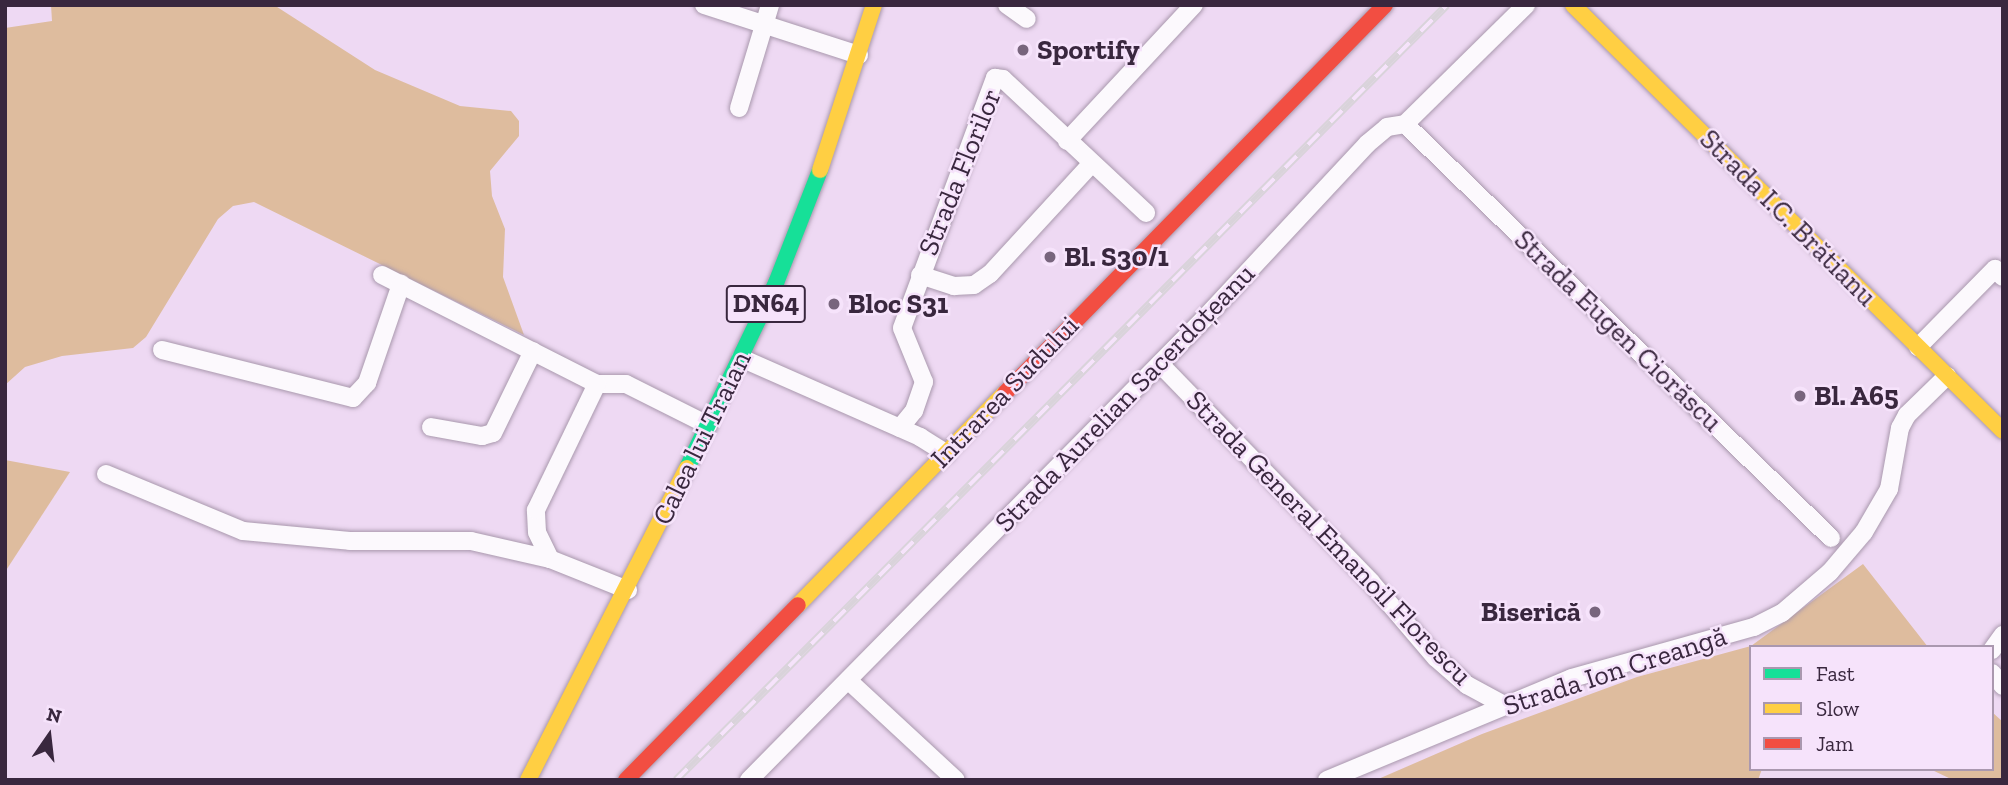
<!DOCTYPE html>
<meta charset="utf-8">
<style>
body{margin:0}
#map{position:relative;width:2008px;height:785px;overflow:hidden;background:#eed9f3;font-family:"Zilla Slab",serif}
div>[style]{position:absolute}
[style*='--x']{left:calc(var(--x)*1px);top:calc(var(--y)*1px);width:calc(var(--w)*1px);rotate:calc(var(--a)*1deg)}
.green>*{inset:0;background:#debc9e}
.roads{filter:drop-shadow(0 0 2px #a998ad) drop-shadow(0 0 2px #a998ad)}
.street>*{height:18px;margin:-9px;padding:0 9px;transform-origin:9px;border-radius:9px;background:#fcf9fd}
.fast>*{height:16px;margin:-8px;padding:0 8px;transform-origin:8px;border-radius:8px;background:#16e098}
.slow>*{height:16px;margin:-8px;padding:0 8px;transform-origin:8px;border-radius:8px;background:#ffcf43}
.jam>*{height:16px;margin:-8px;padding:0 8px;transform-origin:8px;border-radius:8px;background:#f24e42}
.rail>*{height:8px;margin-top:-4px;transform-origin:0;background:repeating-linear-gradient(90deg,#f6e3fb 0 16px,#d9d3da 0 32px);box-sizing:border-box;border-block:2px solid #d9d3da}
.dots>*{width:19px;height:19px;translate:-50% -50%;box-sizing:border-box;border:4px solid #f6e3fb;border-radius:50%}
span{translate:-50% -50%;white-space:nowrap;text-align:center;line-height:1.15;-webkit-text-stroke:5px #f6e3fb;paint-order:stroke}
.shield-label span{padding:2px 5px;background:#f6e3fb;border:2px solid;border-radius:5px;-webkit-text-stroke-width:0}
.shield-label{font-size:26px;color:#39273e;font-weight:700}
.poi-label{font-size:28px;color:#39273e;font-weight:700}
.left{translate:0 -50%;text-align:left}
.right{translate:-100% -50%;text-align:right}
.street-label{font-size:28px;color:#39273e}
.frame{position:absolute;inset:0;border:7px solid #39273e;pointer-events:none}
.legend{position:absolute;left:1749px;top:645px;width:245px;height:126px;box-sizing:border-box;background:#f6e3fb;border:2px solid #aa98af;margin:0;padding:9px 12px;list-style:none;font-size:21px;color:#39273e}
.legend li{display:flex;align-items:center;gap:14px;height:35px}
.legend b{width:35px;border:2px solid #aa98af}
.north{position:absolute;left:14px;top:701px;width:70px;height:70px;-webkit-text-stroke:5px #f6e3fb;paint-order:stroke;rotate:14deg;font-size:19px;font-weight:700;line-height:28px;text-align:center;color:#39273e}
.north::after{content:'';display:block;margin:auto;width:24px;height:32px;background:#39273e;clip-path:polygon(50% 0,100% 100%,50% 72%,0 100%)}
</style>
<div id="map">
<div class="green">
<i style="clip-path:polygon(51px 5px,274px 5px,375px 70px,460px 106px,511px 111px,519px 121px,519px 136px,490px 171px,492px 196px,505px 229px,503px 277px,524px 335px,254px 202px,233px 206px,218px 219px,146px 337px,133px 348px,62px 356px,25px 367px,5px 385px,5px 28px,52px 21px)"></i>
<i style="clip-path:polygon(5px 460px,70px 472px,5px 572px)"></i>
<i style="clip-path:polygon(1863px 564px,1928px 647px,1751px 647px,1751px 769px,1762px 769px,1758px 780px,1376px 780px,1482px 734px,1637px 677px,1751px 646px)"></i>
<i style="clip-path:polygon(1992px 712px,2003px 722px,2003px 780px,1953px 780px,1930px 769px,1992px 769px)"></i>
</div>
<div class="roads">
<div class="street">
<i style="--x:704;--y:5;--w:163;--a:17.9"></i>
<i style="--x:1007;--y:5;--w:24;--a:35"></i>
<i style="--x:739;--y:108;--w:108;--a:-73.2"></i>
<i style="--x:1405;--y:124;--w:594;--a:44.18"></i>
<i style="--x:1405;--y:124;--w:170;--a:-44.5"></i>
<i style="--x:1067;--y:141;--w:186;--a:-47"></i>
<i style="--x:382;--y:275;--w:241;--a:26.9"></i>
<i style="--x:597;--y:384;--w:29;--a:0"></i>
<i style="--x:626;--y:384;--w:92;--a:26.6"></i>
<i style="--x:920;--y:275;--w:36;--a:18"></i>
<i style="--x:954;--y:286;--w:20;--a:-3"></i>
<i style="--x:974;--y:285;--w:19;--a:-35"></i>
<i style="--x:990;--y:274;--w:149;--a:-47.4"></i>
<i style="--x:1918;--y:347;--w:110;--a:-45.4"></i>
<i style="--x:1995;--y:269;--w:11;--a:45"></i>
<i style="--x:162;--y:350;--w:197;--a:14.1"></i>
<i style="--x:353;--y:398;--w:21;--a:-47"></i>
<i style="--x:367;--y:383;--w:105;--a:-71"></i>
<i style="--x:741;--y:358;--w:196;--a:23.8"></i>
<i style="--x:920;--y:437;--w:31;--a:32"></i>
<i style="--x:1160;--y:364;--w:303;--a:45.9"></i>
<i style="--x:1371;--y:582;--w:100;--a:49.5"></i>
<i style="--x:1436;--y:658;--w:41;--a:41.1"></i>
<i style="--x:1467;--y:685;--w:42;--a:28.4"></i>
<i style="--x:431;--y:427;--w:52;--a:10"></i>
<i style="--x:482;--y:436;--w:11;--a:-15"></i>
<i style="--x:493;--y:433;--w:91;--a:-64"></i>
<i style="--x:900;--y:428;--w:22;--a:-51"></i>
<i style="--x:914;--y:411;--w:31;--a:-71"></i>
<i style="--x:924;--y:382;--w:58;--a:-112.2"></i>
<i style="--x:902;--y:328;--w:267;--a:-69.6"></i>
<i style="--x:995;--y:78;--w:8;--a:7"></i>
<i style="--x:1003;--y:79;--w:196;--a:43.1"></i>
<i style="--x:106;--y:474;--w:148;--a:22.6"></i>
<i style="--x:243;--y:531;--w:107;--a:5.3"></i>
<i style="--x:350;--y:541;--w:121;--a:0"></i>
<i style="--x:471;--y:541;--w:81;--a:12.8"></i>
<i style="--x:550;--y:559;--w:84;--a:21.7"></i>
<i style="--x:550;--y:559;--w:30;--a:-116"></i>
<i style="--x:537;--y:532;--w:22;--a:-93"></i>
<i style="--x:536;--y:510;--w:140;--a:-64.2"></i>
<i style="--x:1992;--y:650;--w:19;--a:-54"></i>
<i style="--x:1992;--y:673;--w:17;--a:50"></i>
<i style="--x:850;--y:682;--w:144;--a:42.8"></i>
<i style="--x:749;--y:780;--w:646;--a:-45.38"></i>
<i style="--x:1203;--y:320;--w:241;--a:-47"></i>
<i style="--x:1367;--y:144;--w:26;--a:-40"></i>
<i style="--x:1387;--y:127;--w:18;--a:-9"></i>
<i style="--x:1327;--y:780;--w:265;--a:-22.6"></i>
<i style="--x:1572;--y:678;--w:189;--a:-15.7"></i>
<i style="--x:1754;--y:627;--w:31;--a:-27"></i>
<i style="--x:1782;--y:613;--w:63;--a:-40.5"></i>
<i style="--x:1830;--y:572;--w:52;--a:-49.6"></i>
<i style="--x:1864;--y:532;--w:50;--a:-59.8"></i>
<i style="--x:1889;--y:489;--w:62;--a:-79.8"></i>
<i style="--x:1900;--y:428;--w:15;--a:-62"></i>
<i style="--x:1907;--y:415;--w:56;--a:-44.3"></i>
</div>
<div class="fast">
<i style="--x:687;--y:468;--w:205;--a:-64.3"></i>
<i style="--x:776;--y:283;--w:121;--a:-68.7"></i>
</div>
<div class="slow">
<i style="--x:1573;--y:5;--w:605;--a:44.73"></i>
<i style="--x:820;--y:170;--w:174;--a:-71.9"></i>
<i style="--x:798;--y:605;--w:296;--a:-45.7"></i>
<i style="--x:528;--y:780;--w:350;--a:-63"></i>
</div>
<div class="jam">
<i style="--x:1005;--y:393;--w:543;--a:-45.6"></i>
<i style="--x:626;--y:780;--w:245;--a:-45.5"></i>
</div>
</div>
<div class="rail">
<i style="--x:676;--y:780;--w:1093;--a:-45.15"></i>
</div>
<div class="dots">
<i style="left:1023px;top:50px;background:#78657d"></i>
<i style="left:1050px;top:257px;background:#78657d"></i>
<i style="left:834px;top:304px;background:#78657d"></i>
<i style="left:1800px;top:396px;background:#78657d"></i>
<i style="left:1595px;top:612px;background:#78657d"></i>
</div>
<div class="shield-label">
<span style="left:766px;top:304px">DN64</span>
</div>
<div class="poi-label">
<span class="left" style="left:1037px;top:50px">Sportify</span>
<span class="left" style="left:1064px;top:257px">Bl. S30/1</span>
<span class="left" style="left:848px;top:304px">Bloc S31</span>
<span class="left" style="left:1814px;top:396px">Bl. A65</span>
<span class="right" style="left:1581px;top:612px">Biserică</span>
</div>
<div class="street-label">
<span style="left:960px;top:172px;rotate:-68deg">Strada Florilor</span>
<span style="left:1788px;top:218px;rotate:45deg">Strada I.C. Brătianu</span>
<span style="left:1618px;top:331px;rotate:44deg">Strada Eugen Ciorăscu</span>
<span style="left:1005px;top:392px;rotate:-46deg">Intrarea Sudului</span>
<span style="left:1125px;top:398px;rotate:-46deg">Strada Aurelian Sacerdoțeanu</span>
<span style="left:702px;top:438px;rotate:-64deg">Calea lui Traian</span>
<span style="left:1329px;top:538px;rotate:46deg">Strada General Emanoil Florescu</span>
<span style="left:1615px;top:671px;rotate:-18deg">Strada Ion Creangă</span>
</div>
<div class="frame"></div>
<ul class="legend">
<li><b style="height:9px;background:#16e098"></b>Fast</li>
<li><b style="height:9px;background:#ffcf43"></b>Slow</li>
<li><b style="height:9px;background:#f24e42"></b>Jam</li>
</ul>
<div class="north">N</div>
</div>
